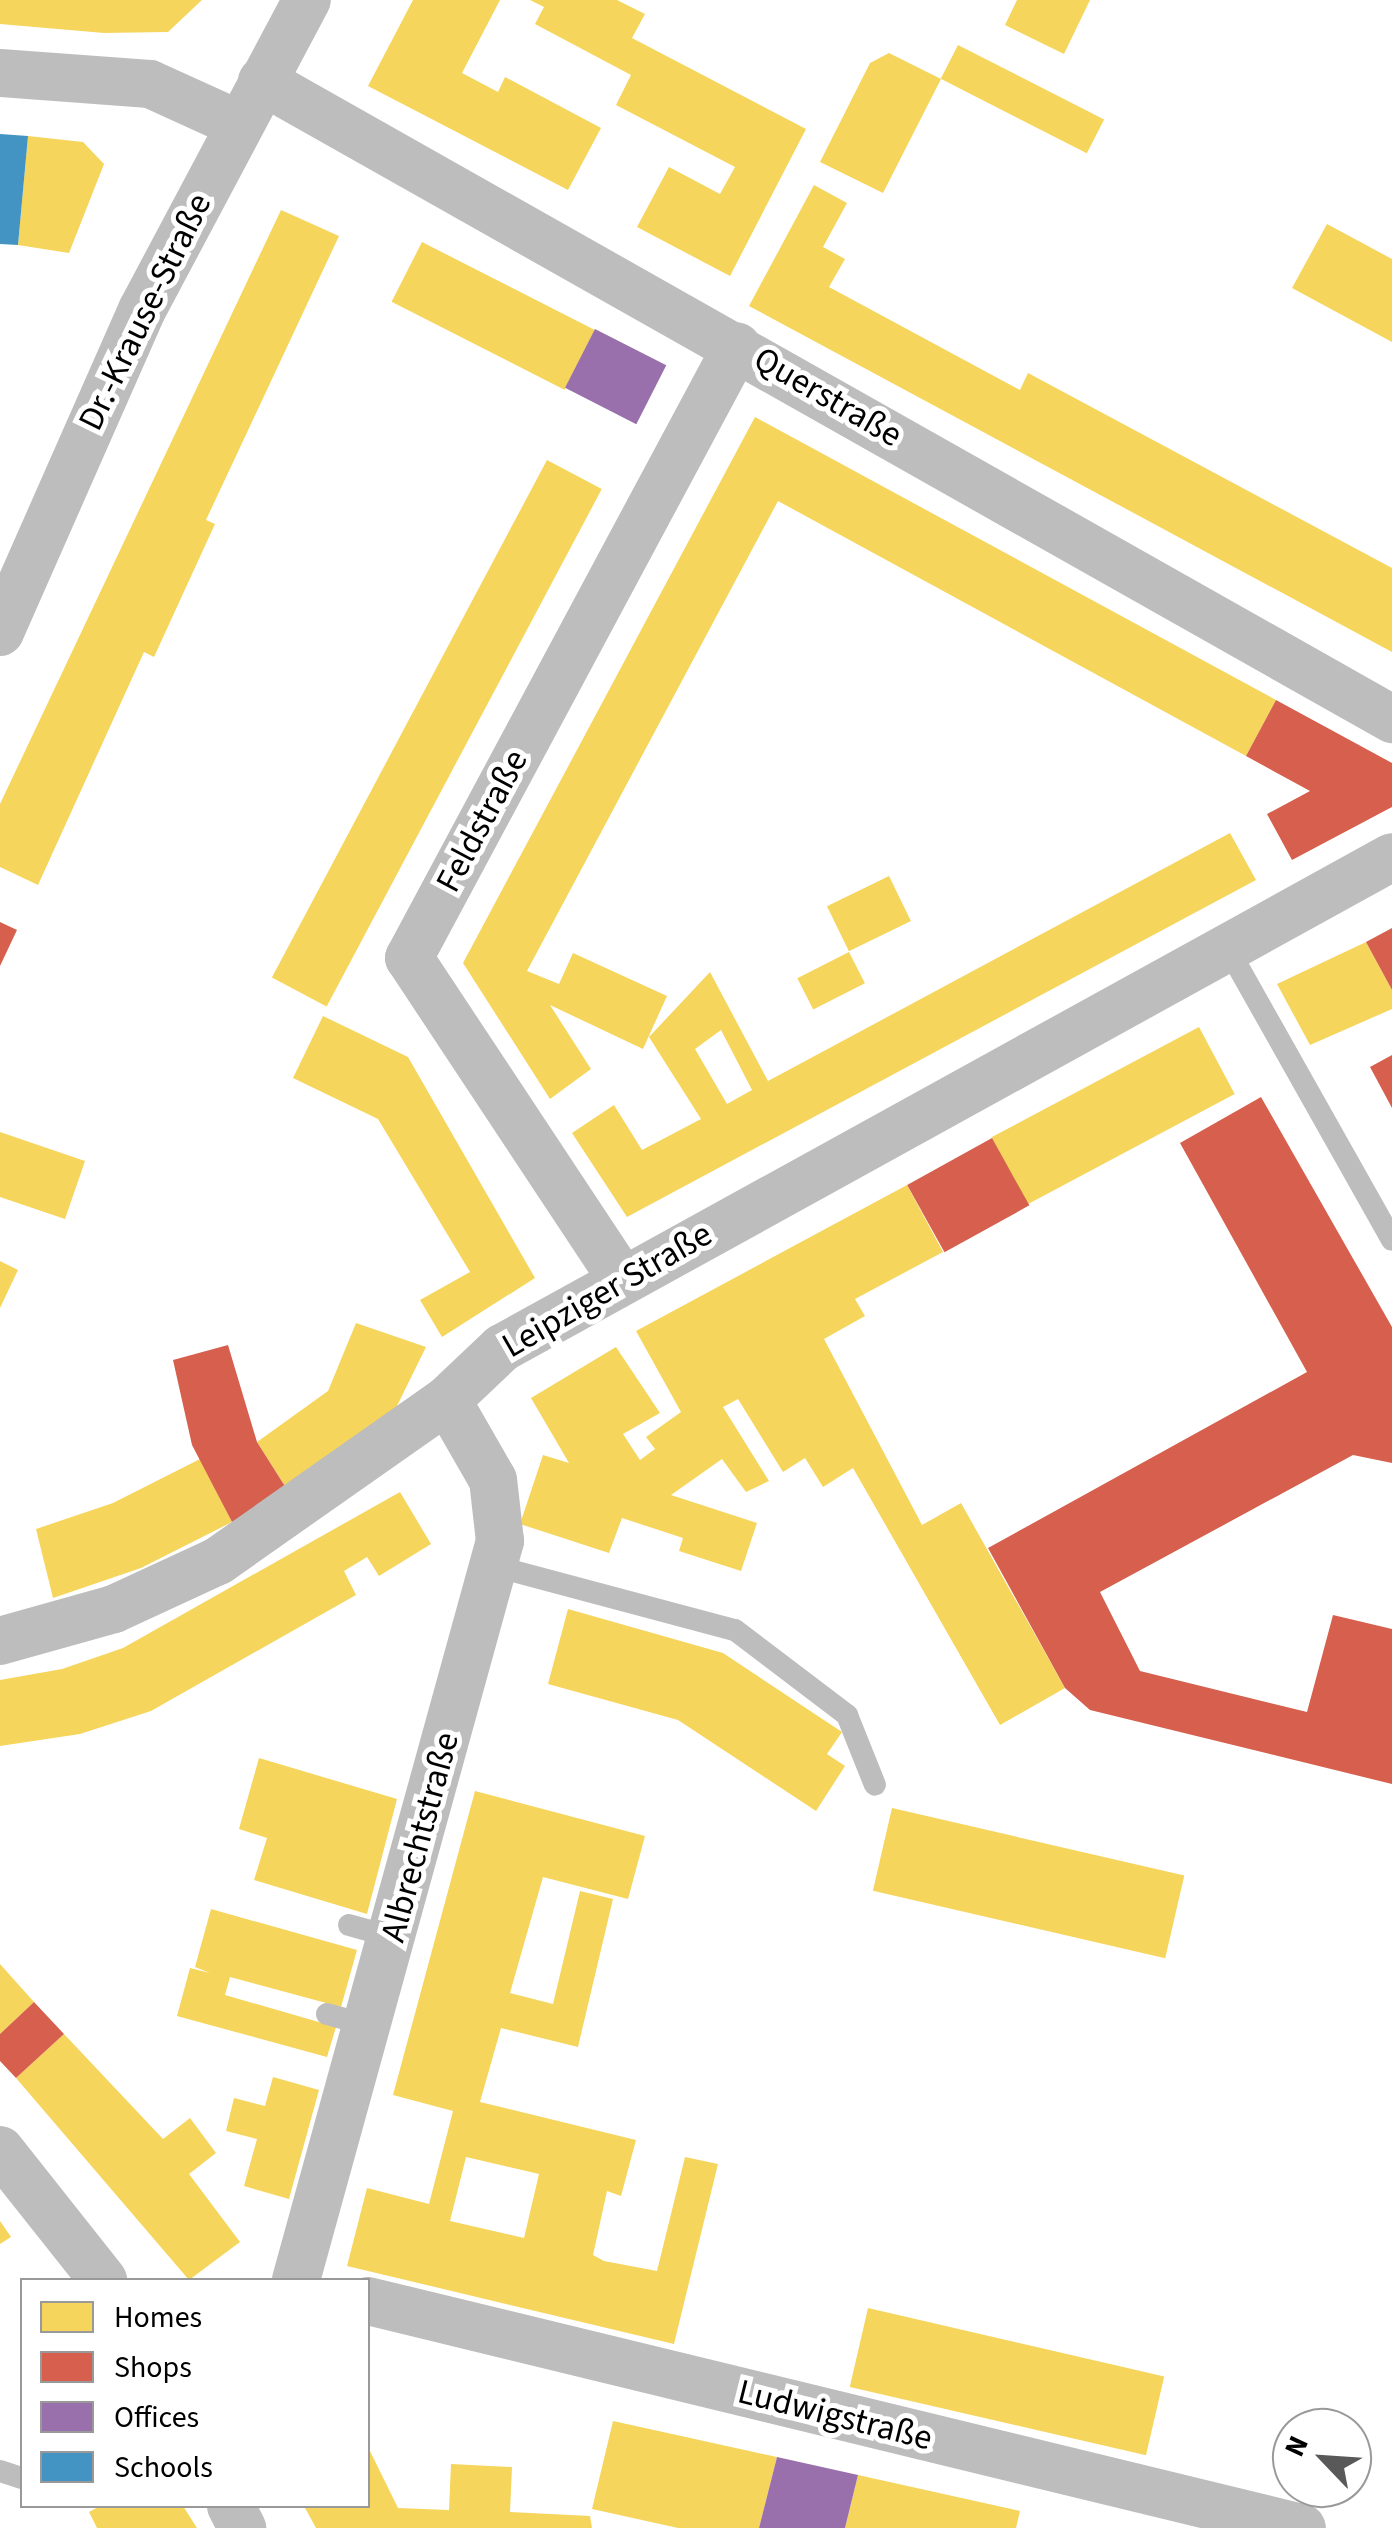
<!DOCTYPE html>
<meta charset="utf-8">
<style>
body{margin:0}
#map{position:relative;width:1392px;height:2528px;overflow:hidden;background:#fff;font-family:"Source Sans 3",sans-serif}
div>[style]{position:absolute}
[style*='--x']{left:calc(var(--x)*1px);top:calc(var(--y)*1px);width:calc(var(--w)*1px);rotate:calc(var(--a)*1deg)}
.homes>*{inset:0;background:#f6d55c;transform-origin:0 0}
.shops>*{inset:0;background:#d6604d;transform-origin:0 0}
.offices>*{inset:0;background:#9970ab;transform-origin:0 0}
.schools>*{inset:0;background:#4393c3}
.lane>*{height:22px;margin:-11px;padding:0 11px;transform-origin:11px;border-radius:11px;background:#bdbdbd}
.street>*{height:48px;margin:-24px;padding:0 24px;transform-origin:24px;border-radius:24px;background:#bdbdbd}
span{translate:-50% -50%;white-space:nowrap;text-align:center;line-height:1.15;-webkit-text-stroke:10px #fff;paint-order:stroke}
.street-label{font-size:35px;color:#000}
.legend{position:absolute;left:20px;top:2278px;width:350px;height:230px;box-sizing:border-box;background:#fff;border:2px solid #999;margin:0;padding:12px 18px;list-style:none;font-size:30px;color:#000}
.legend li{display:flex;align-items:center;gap:20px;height:50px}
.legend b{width:50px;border:2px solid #999}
.north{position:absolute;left:1272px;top:2408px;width:100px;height:100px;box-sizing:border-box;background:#fff;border:2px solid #999;border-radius:50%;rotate:295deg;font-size:28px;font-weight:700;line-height:40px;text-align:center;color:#000}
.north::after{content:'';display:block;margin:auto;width:35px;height:45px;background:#595959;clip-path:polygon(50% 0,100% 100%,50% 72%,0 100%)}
</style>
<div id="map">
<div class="homes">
<i style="clip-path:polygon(0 0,202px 0,168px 32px,104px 33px,0 24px)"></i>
<i style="clip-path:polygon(413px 0,500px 0,462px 73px,498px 92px,505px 77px,601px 128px,568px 190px,368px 86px)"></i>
<i style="clip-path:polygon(530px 0,617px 0,645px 14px,632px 38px,806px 129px,730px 276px,637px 227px,669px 167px,720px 194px,735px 167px,616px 105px,631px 75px,535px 24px,544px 7px)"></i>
<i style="clip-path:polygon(1017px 0,1090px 0,1064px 54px,1005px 25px)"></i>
<i style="left:958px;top:45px;width:164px;height:38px;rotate:27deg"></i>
<i style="clip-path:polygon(889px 53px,941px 79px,883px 193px,820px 162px,870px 63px)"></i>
<i style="clip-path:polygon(28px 136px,83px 142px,104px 164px,69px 253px,18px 245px)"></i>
<i style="clip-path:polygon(814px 185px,847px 203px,823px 247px,845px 259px,829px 287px,1020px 390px,1028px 373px,1392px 568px,1392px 652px,749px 306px)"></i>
<i style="clip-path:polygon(281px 210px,339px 236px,206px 520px,215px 524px,154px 657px,144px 652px,38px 885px,0 867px,0 804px)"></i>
<i style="clip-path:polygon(1327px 224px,1392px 259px,1392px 342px,1292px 288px)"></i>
<i style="left:422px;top:242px;width:194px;height:67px;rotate:27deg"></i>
<i style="clip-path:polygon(755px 417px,1276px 700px,1246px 756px,778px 501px,527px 971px,559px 984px,573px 953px,667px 996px,643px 1049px,550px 1005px,591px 1069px,550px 1099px,463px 963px)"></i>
<i style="left:547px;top:460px;width:62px;height:586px;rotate:28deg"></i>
<i style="clip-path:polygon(evenodd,1230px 833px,1256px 880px,627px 1217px,572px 1133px,614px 1105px,642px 1150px,701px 1119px,649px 1037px,710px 972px,768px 1081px,1230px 833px,721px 1030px,752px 1090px,727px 1104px,695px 1049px,721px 1030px)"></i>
<i style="left:889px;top:876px;width:50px;height:69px;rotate:64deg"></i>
<i style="clip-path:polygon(1366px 942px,1392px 990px,1392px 1009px,1310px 1045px,1277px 984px)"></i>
<i style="left:849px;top:952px;width:35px;height:58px;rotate:63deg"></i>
<i style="clip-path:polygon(323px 1016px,408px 1057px,535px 1278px,442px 1337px,420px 1300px,470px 1272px,378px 1119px,293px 1078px)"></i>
<i style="left:1199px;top:1027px;width:76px;height:235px;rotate:62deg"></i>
<i style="clip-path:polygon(0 1132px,85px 1161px,65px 1219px,0 1197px)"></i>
<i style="clip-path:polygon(907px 1185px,943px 1252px,855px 1299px,865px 1316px,824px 1339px,922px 1525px,961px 1503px,1065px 1688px,1000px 1725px,853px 1468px,823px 1487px,805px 1458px,783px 1472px,738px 1399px,723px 1407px,769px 1481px,746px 1492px,722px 1459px,671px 1495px,757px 1523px,741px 1571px,679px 1551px,683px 1538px,622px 1518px,609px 1553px,520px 1524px,543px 1455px,569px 1463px,531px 1398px,616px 1347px,660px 1413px,623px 1434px,640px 1460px,655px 1449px,646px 1437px,681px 1412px,636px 1331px)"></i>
<i style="clip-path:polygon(0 1261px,18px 1270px,0 1308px)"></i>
<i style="clip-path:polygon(356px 1323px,426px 1347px,395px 1410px,288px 1491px,257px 1442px,328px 1391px)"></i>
<i style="clip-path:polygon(200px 1459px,232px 1522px,141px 1568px,53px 1598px,36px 1529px,113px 1503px)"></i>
<i style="clip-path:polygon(400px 1492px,431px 1544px,379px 1576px,367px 1557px,344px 1571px,356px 1595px,151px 1711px,80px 1734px,0 1746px,0 1680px,62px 1669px,123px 1648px)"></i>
<i style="clip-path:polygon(568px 1609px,723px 1653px,842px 1732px,827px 1754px,845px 1766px,816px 1811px,678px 1720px,548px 1684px)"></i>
<i style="clip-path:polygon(259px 1758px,397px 1799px,367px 1914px,254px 1880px,267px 1838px,239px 1829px)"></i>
<i style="clip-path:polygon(evenodd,475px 1791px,645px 1836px,628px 1899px,543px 1877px,510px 1993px,553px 2004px,580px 1891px,613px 1899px,578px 2047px,501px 2028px,480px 2102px,636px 2140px,621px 2196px,607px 2191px,593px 2255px,604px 2261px,657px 2271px,685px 2157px,718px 2164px,674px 2344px,347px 2266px,367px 2188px,429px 2204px,453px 2111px,393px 2095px,475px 1791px,466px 2157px,539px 2174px,524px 2238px,450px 2221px,466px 2157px)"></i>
<i style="left:892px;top:1808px;width:300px;height:85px;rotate:13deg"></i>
<i style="clip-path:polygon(211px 1909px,357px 1950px,341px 2007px,230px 1977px,225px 1995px,336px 2027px,327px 2057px,177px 2016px,190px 1968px,210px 1973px,195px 1967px)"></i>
<i style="clip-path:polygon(0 1964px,34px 2002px,0 2034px)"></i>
<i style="clip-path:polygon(64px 2034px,163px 2139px,190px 2118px,216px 2153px,189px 2174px,240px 2242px,189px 2280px,16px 2078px)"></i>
<i style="clip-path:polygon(273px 2077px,319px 2090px,289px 2199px,244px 2186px,257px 2139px,226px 2131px,234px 2098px,265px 2106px)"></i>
<i style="clip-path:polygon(0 2221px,11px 2237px,0 2244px)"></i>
<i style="left:868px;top:2308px;width:304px;height:81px;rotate:13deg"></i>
<i style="clip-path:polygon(613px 2421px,777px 2457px,759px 2528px,678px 2528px,592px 2509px)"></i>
<i style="clip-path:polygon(368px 2447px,398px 2508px,449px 2510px,451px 2464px,512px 2467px,510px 2512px,590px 2516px,592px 2528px,316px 2528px,304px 2506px,368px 2506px)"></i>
<i style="clip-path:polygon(858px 2475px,1020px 2511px,1016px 2528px,845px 2528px)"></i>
<i style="clip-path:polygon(100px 2506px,183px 2506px,197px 2528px,97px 2528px,89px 2512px)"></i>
</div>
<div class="shops">
<i style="clip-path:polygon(1276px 700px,1392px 763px,1392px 807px,1292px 860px,1267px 814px,1310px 791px,1246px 756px)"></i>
<i style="clip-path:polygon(0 922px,17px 930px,0 966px)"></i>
<i style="clip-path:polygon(1392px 928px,1392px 990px,1366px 942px)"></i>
<i style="clip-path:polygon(1392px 1055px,1392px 1108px,1370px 1067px)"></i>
<i style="clip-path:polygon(1261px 1097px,1392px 1327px,1392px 1463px,1353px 1455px,1100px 1592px,1140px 1671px,1307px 1712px,1333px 1615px,1392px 1629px,1392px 1784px,1090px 1710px,1065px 1688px,988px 1548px,1307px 1372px,1180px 1143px)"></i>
<i style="left:992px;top:1138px;width:77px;height:97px;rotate:61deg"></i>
<i style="clip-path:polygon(228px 1345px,257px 1442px,288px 1491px,232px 1522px,192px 1445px,173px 1360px)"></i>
<i style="clip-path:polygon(34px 2002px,64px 2034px,16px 2078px,0 2061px,0 2034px)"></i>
</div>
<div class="offices">
<i style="left:595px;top:329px;width:80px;height:66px;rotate:27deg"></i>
<i style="clip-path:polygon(777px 2457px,858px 2475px,845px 2528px,759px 2528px)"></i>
</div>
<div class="schools">
<i style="clip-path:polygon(0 134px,28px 136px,18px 245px,0 244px)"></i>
</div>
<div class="lane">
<i style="--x:1227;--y:947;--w:336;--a:60.6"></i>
<i style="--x:494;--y:1566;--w:249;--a:14.9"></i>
<i style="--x:735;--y:1630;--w:141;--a:37.2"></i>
<i style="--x:847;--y:1715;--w:75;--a:68.2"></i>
<i style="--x:349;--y:1925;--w:45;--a:15.6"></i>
<i style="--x:327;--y:2014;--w:41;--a:15.4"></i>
<i style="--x:0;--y:2471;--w:23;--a:18"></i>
</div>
<div class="street">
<i style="--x:0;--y:73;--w:150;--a:4.2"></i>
<i style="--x:150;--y:84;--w:97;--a:24.4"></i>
<i style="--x:262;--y:81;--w:1298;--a:29.45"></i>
<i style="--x:0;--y:632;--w:352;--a:-66.2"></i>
<i style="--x:142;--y:310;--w:351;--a:-62"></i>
<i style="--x:621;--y:1278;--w:384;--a:-123.5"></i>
<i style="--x:409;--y:958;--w:694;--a:-61.81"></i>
<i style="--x:0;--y:1641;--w:118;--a:-15.7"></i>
<i style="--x:114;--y:1609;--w:115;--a:-24.8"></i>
<i style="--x:218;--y:1561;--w:280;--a:-35.1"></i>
<i style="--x:447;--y:1400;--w:76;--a:-43.4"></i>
<i style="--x:502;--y:1348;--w:1016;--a:-28.88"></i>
<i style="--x:0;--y:2150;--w:166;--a:51.6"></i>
<i style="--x:296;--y:2280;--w:767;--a:-74.57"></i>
<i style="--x:500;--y:1541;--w:61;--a:-96.5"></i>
<i style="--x:493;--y:1480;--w:92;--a:-119.9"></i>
<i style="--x:368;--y:2301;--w:961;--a:13.66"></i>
<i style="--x:231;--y:2506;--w:25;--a:63"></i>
</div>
<div class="street-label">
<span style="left:145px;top:312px;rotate:-64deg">Dr.-Krause-Straße</span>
<span style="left:828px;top:397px;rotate:30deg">Querstraße</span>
<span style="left:482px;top:821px;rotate:-62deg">Feldstraße</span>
<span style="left:607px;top:1290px;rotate:-30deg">Leipziger Straße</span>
<span style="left:420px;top:1837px;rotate:-75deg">Albrechtstraße</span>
<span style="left:835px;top:2415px;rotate:14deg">Ludwigstraße</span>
</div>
<ul class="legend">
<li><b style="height:28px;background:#f6d55c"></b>Homes</li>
<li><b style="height:28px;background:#d6604d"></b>Shops</li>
<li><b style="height:28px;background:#9970ab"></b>Offices</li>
<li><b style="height:28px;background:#4393c3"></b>Schools</li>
</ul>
<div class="north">N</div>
</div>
